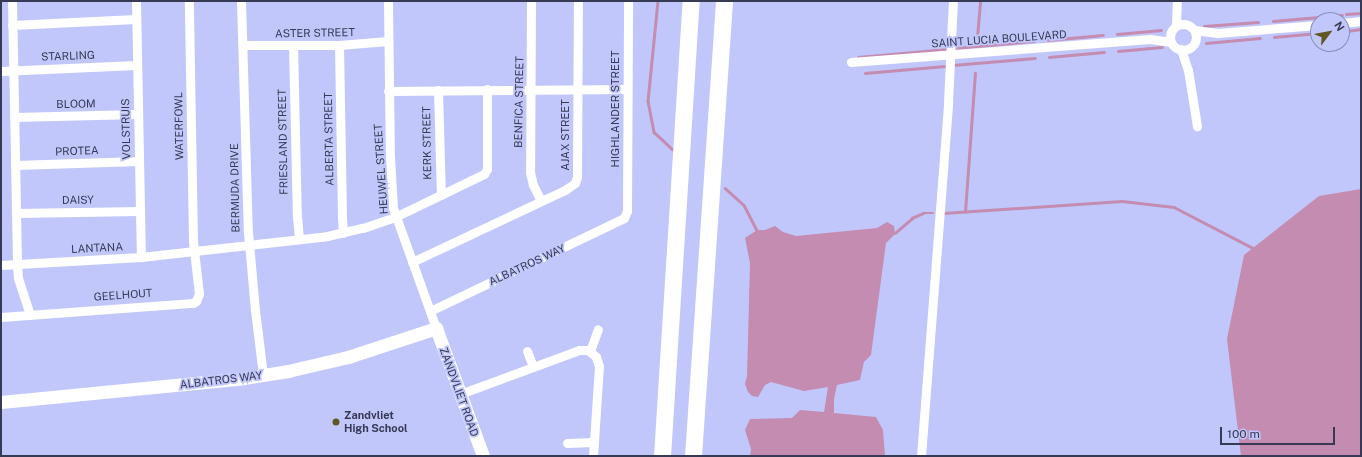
<!DOCTYPE html>
<style>
body{margin:0}
#map{position:relative;width:1362px;height:457px;overflow:hidden;background:#c1c7fb;font-family:"Public Sans",sans-serif}
div>[style]{position:absolute}
[style*='--x']{left:calc(var(--x)*1px);top:calc(var(--y)*1px);width:calc(var(--w)*1px);rotate:calc(var(--a)*1deg)}
.water>*{inset:0;background:#c48cb1}
.stream>*{height:2.5px;margin:-1.25px;padding:0 1.25px;transform-origin:1.25px;border-radius:1.25px;background:#c48cb1}
.street>*{height:9px;margin:-4.5px;padding:0 4.5px;transform-origin:4.5px;border-radius:4.5px;background:#fff}
.street>.ring{margin:-4.5px;padding:0;box-sizing:content-box;background:none;border:9px solid #fff;border-radius:50%}
.secondary>*{height:13px;margin:-6.5px;padding:0 6.5px;transform-origin:6.5px;border-radius:6.5px;background:#fff}
.highway>*{height:17px;margin:-8.5px;padding:0 8.5px;transform-origin:8.5px;border-radius:8.5px;background:#fff}
.dots>*{width:11px;height:11px;translate:-50% -50%;box-sizing:border-box;border:2px solid #c1c7fb;border-radius:50%}
span{translate:-50% -50%;white-space:nowrap;text-align:center;line-height:1.15;-webkit-text-stroke:3.5px #c1c7fb;paint-order:stroke}
.street-label{font-size:11px;color:#373a54}
.poi-label{font-size:11px;color:#373a54;font-weight:700}
.left{translate:0 -50%;text-align:left}
.frame{position:absolute;inset:0;border:2px solid #373a54;pointer-events:none}
.north{position:absolute;left:1310px;top:12px;width:40px;height:40px;box-sizing:border-box;background:#c1c7fb;border:1px solid #8a8fb8;border-radius:50%;rotate:58deg;font-size:11px;font-weight:700;line-height:16px;text-align:center;color:#373a54}
.north::after{content:'';display:block;margin:auto;width:14px;height:18px;background:#605724;clip-path:polygon(50% 0,100% 100%,50% 72%,0 100%)}
.scale{position:absolute;left:1220px;top:427px;width:115px;height:18px;box-sizing:border-box;border:2px solid #373a54;border-top:0;padding-left:5px;font-size:12px;line-height:14px;white-space:nowrap;color:#373a54;-webkit-text-stroke:3px #c1c7fb;paint-order:stroke}
</style>
<div id="map">
<div class="water">
<i style="clip-path:polygon(1361px 189px,1361px 456px,1241px 456px,1227px 339px,1244px 255px,1319px 196px)"></i>
<i style="clip-path:polygon(887px 222px,894px 226px,895px 234px,886px 243px,871px 355px,864px 362px,860px 380px,837px 385px,834px 399px,834px 413px,876px 417px,883px 430px,885px 456px,750px 456px,751px 449px,745px 430px,750px 419px,792px 418px,800px 410px,824px 412px,828px 387px,804px 391px,771px 382px,765px 385px,758px 397px,752px 396px,748px 392px,745px 384px,747px 376px,750px 263px,745px 238px,757px 230px,765px 230px,775px 226px,783px 232px,796px 236px,877px 228px)"></i>
</div>
<div class="stream">
<i style="--x:658;--y:1;--w:100;--a:95.7"></i>
<i style="--x:648;--y:101;--w:32;--a:79"></i>
<i style="--x:654;--y:132;--w:25;--a:43"></i>
<i style="--x:1346;--y:14;--w:15;--a:-4"></i>
<i style="--x:1273;--y:21;--w:69;--a:-5"></i>
<i style="--x:1204;--y:26;--w:54;--a:-4.2"></i>
<i style="--x:1342;--y:31;--w:2;--a:0"></i>
<i style="--x:1347;--y:31;--w:14;--a:-8"></i>
<i style="--x:1117;--y:34;--w:44;--a:-5.2"></i>
<i style="--x:977;--y:37;--w:36;--a:-85"></i>
<i style="--x:1274;--y:37;--w:44;--a:-5.2"></i>
<i style="--x:1048;--y:40;--w:55;--a:-5.2"></i>
<i style="--x:1206;--y:43;--w:54;--a:-5.3"></i>
<i style="--x:954;--y:48;--w:80;--a:-5"></i>
<i style="--x:1118;--y:51;--w:44;--a:-5.2"></i>
<i style="--x:858;--y:57;--w:89;--a:-5.1"></i>
<i style="--x:1049;--y:57;--w:55;--a:-5.2"></i>
<i style="--x:953;--y:65;--w:82;--a:-4.9"></i>
<i style="--x:865;--y:73;--w:80;--a:-5"></i>
<i style="--x:725;--y:188;--w:25;--a:42"></i>
<i style="--x:744;--y:205;--w:28;--a:63"></i>
<i style="--x:965;--y:212;--w:139;--a:-85.9"></i>
<i style="--x:943;--y:213;--w:179;--a:-3.8"></i>
<i style="--x:1122;--y:201;--w:52;--a:6.6"></i>
<i style="--x:1174;--y:207;--w:91;--a:27.4"></i>
<i style="--x:895;--y:233;--w:23;--a:-41"></i>
<i style="--x:912;--y:218;--w:12;--a:-24"></i>
<i style="--x:923;--y:213;--w:10;--a:0"></i>
</div>
<div class="street">
<i style="--x:12;--y:1;--w:263;--a:88.9"></i>
<i style="--x:17;--y:264;--w:14;--a:86"></i>
<i style="--x:18;--y:278;--w:38;--a:72"></i>
<i style="--x:136;--y:1;--w:256;--a:88.9"></i>
<i style="--x:241;--y:1;--w:231;--a:88.3"></i>
<i style="--x:248;--y:232;--w:78;--a:84.9"></i>
<i style="--x:255;--y:310;--w:65;--a:83"></i>
<i style="--x:388;--y:1;--w:156;--a:89.3"></i>
<i style="--x:390;--y:157;--w:51;--a:86.6"></i>
<i style="--x:393;--y:208;--w:127;--a:70.3"></i>
<i style="--x:531;--y:1;--w:171;--a:90.3"></i>
<i style="--x:530;--y:172;--w:13;--a:77"></i>
<i style="--x:533;--y:185;--w:18;--a:63"></i>
<i style="--x:1342;--y:23;--w:19;--a:-6"></i>
<i class="ring" style="left:1170px;top:24px;width:17px;height:17px"></i>
<i style="--x:12;--y:25;--w:124;--a:-2.8"></i>
<i style="--x:1176;--y:25;--w:24;--a:-88"></i>
<i style="--x:1194;--y:30;--w:24;--a:7"></i>
<i style="--x:1218;--y:33;--w:100;--a:-4.6"></i>
<i style="--x:243;--y:45;--w:96;--a:0"></i>
<i style="--x:339;--y:45;--w:49;--a:-4.7"></i>
<i style="--x:293;--y:45;--w:171;--a:88.7"></i>
<i style="--x:297;--y:216;--w:23;--a:85"></i>
<i style="--x:339;--y:45;--w:173;--a:89"></i>
<i style="--x:342;--y:218;--w:15;--a:86"></i>
<i style="--x:1181;--y:49;--w:22;--a:72"></i>
<i style="--x:1188;--y:70;--w:57;--a:80.9"></i>
<i style="--x:851;--y:62;--w:300;--a:-4.4"></i>
<i style="--x:1150;--y:39;--w:21;--a:8"></i>
<i style="--x:1;--y:71;--w:135;--a:-2.5"></i>
<i style="--x:438;--y:90;--w:105;--a:88.4"></i>
<i style="--x:388;--y:91;--w:239;--a:-0.5"></i>
<i style="--x:14;--y:117;--w:124;--a:-1.4"></i>
<i style="--x:15;--y:165;--w:124;--a:-1.8"></i>
<i style="--x:16;--y:213;--w:124;--a:-0.9"></i>
<i style="--x:412;--y:262;--w:169;--a:-25.2"></i>
<i style="--x:565;--y:190;--w:12;--a:-35"></i>
<i style="--x:575;--y:183;--w:6;--a:-72"></i>
<i style="--x:577;--y:177;--w:176;--a:-89.7"></i>
<i style="--x:1;--y:265;--w:140;--a:-3.3"></i>
<i style="--x:141;--y:257;--w:187;--a:-6.4"></i>
<i style="--x:327;--y:236;--w:37;--a:-13"></i>
<i style="--x:363;--y:228;--w:34;--a:-19"></i>
<i style="--x:395;--y:217;--w:99;--a:-25.8"></i>
<i style="--x:484;--y:174;--w:6;--a:-59"></i>
<i style="--x:487;--y:169;--w:80;--a:-90"></i>
<i style="--x:430;--y:311;--w:215;--a:-25.6"></i>
<i style="--x:624;--y:218;--w:8;--a:-67"></i>
<i style="--x:627;--y:211;--w:210;--a:-89.7"></i>
<i style="--x:1;--y:317;--w:193;--a:-4.2"></i>
<i style="--x:193;--y:303;--w:4;--a:-34"></i>
<i style="--x:196;--y:301;--w:8;--a:-67"></i>
<i style="--x:199;--y:294;--w:53;--a:-96.5"></i>
<i style="--x:193;--y:241;--w:240;--a:-91"></i>
<i style="--x:527;--y:351;--w:17;--a:69"></i>
<i style="--x:590;--y:351;--w:23;--a:-70"></i>
<i style="--x:460;--y:394;--w:127;--a:-20.3"></i>
<i style="--x:579;--y:350;--w:9;--a:0"></i>
<i style="--x:588;--y:350;--w:11;--a:41"></i>
<i style="--x:596;--y:357;--w:9;--a:72"></i>
<i style="--x:599;--y:366;--w:90;--a:93.8"></i>
<i style="--x:567;--y:443;--w:27;--a:-2"></i>
<i style="--x:921;--y:456;--w:355;--a:-85.6"></i>
<i style="--x:948;--y:102;--w:101;--a:-87.2"></i>
</div>
<div class="secondary">
<i style="--x:1;--y:402;--w:244;--a:-5.6"></i>
<i style="--x:244;--y:378;--w:45;--a:-9"></i>
<i style="--x:288;--y:371;--w:62;--a:-13.1"></i>
<i style="--x:348;--y:357;--w:93;--a:-18.2"></i>
<i style="--x:436;--y:328;--w:136;--a:69.8"></i>
</div>
<div class="highway">
<i style="--x:662;--y:456;--w:456;--a:-86.4"></i>
<i style="--x:693;--y:456;--w:456;--a:-86.1"></i>
</div>
<div class="dots">
<i style="left:336px;top:422px;background:#605724"></i>
</div>
<div class="street-label">
<span style="left:315px;top:33px;rotate:-1deg">ASTER STREET</span>
<span style="left:999px;top:39px;rotate:-4deg">SAINT LUCIA BOULEVARD</span>
<span style="left:68px;top:56px;rotate:-2deg">STARLING</span>
<span style="left:519px;top:102px;rotate:-89deg">BENFICA STREET</span>
<span style="left:76px;top:104px;rotate:-1deg">BLOOM</span>
<span style="left:615px;top:109px;rotate:-90deg">HIGHLANDER STREET</span>
<span style="left:179px;top:126px;rotate:-91deg">WATERFOWL</span>
<span style="left:126px;top:129px;rotate:-91deg">VOLSTRUIS</span>
<span style="left:565px;top:135px;rotate:-90deg">AJAX STREET</span>
<span style="left:329px;top:139px;rotate:-91deg">ALBERTA STREET</span>
<span style="left:283px;top:142px;rotate:-91deg">FRIESLAND STREET</span>
<span style="left:427px;top:143px;rotate:-91deg">KERK STREET</span>
<span style="left:77px;top:151px;rotate:-2deg">PROTEA</span>
<span style="left:381px;top:169px;rotate:-94deg">HEUWEL STREET</span>
<span style="left:235px;top:188px;rotate:-91deg">BERMUDA DRIVE</span>
<span style="left:78px;top:200px;rotate:-1deg">DAISY</span>
<span style="left:97px;top:248px;rotate:-3deg">LANTANA</span>
<span style="left:527px;top:265px;rotate:-25deg">ALBATROS WAY</span>
<span style="left:123px;top:295px;rotate:-4deg">GEELHOUT</span>
<span style="left:221px;top:380px;rotate:-7deg">ALBATROS WAY</span>
<span style="left:459px;top:392px;rotate:70deg">ZANDVLIET ROAD</span>
</div>
<div class="poi-label">
<span class="left" style="left:344px;top:422px">Zandvliet<br>High School</span>
</div>
<div class="frame"></div>
<div class="north">N</div>
<div class="scale">100 m</div>
</div>
